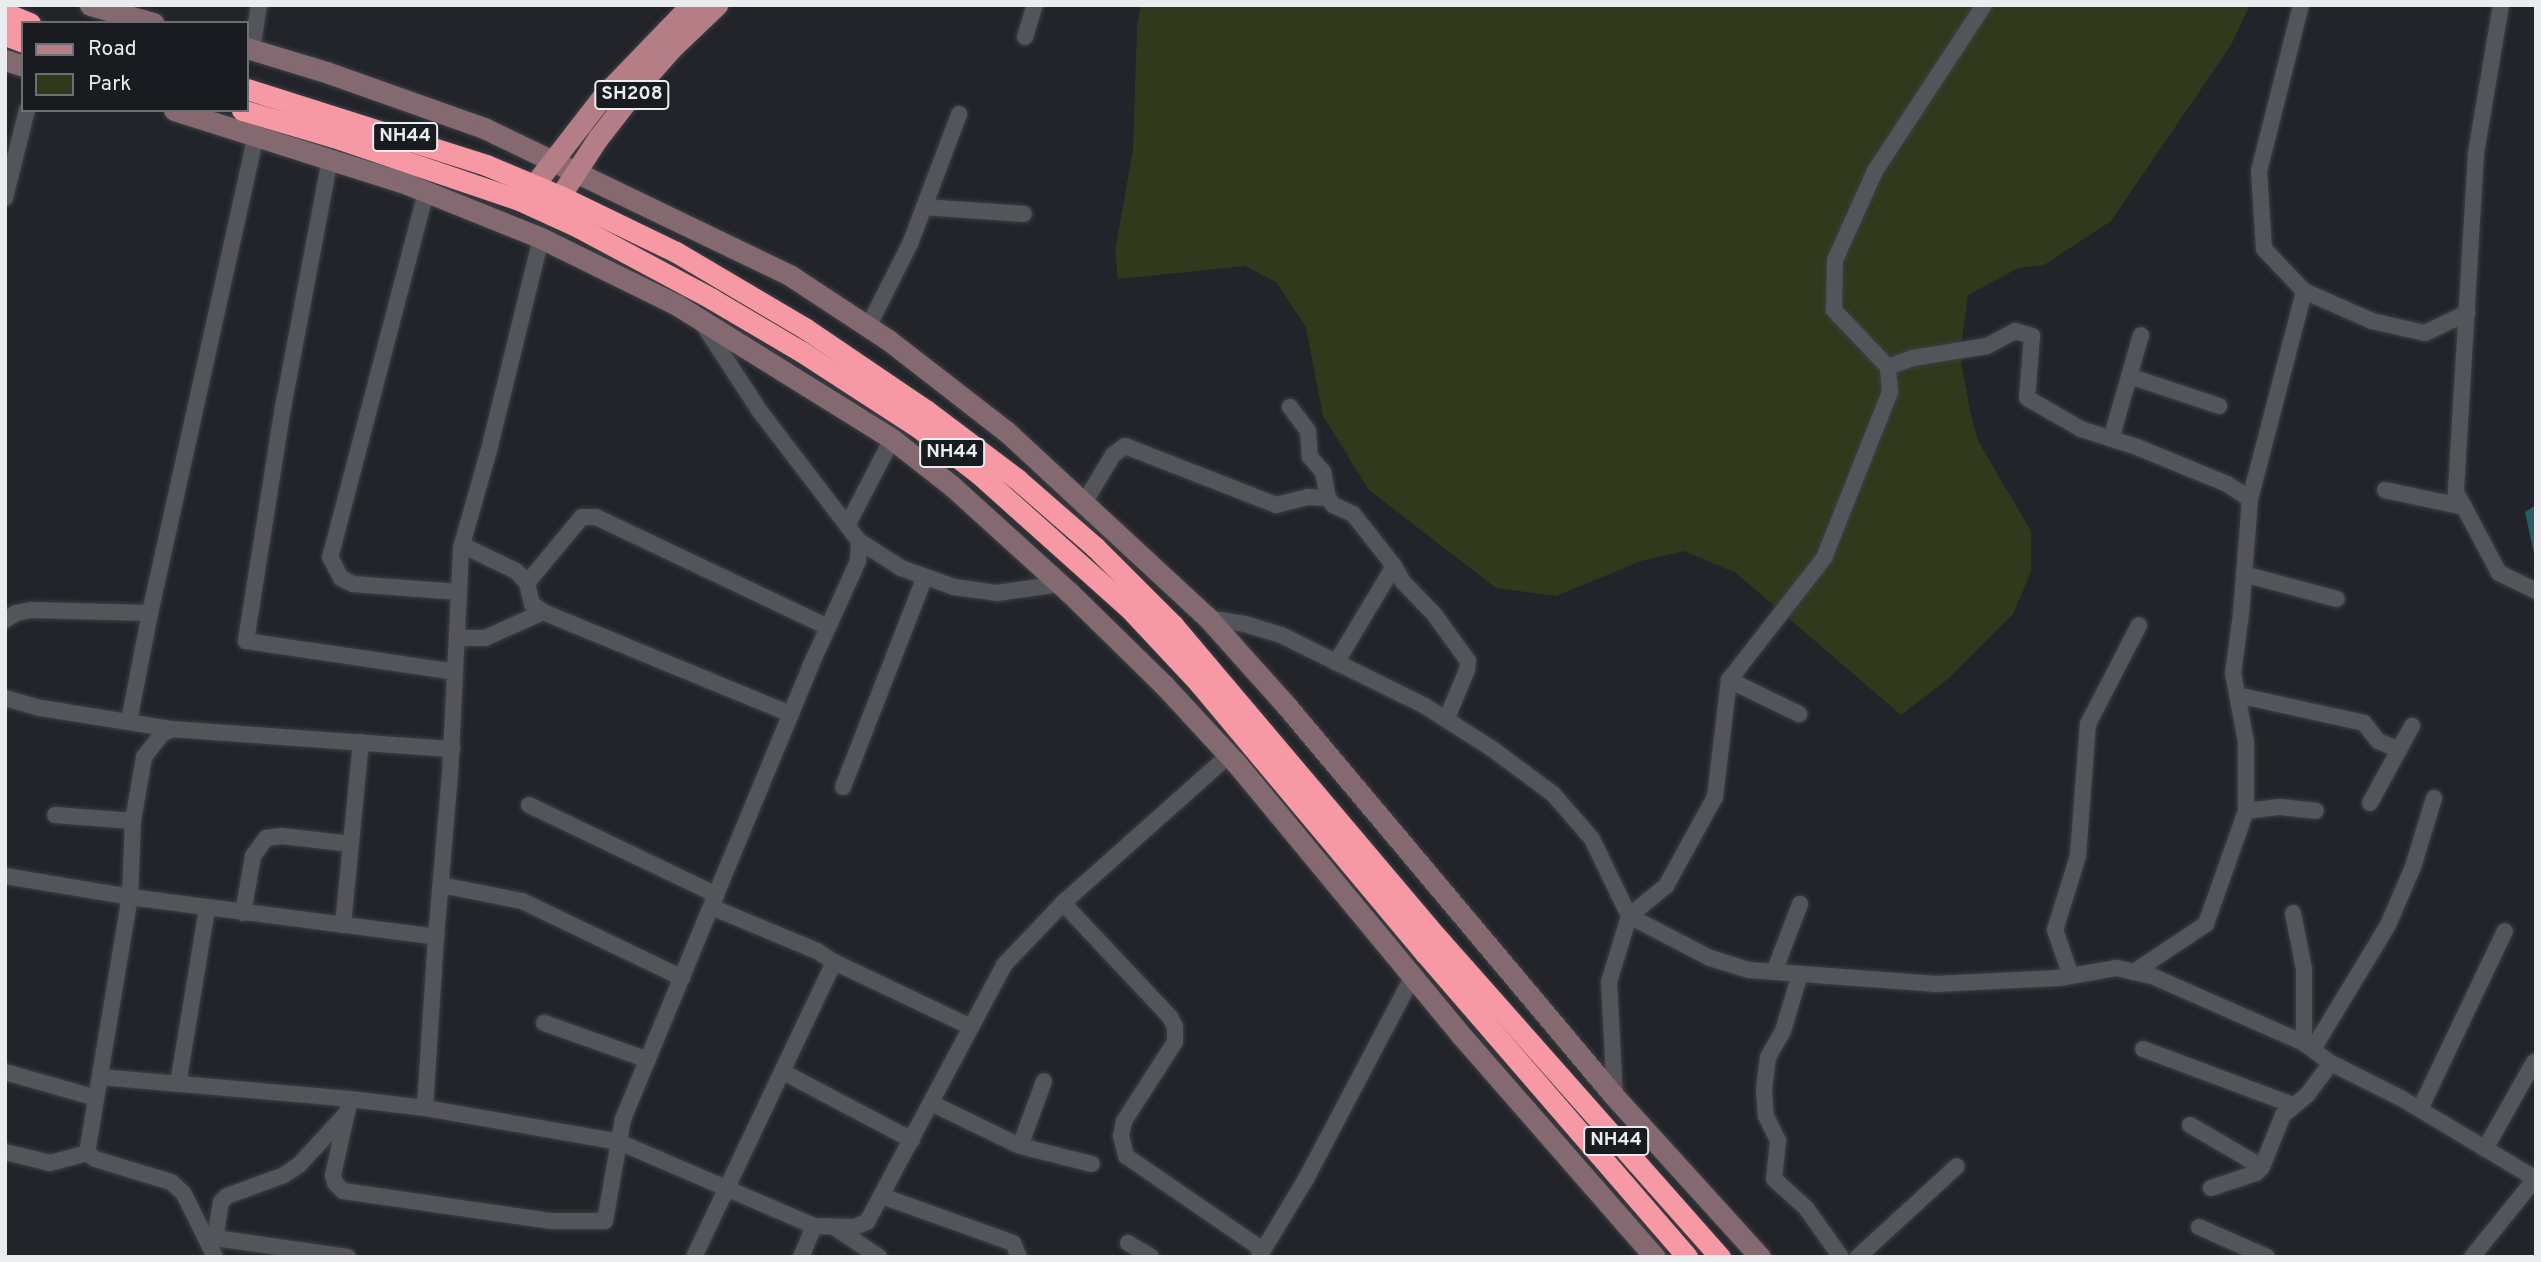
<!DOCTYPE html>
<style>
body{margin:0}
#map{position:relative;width:2541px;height:1262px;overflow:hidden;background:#22242a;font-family:Overpass,sans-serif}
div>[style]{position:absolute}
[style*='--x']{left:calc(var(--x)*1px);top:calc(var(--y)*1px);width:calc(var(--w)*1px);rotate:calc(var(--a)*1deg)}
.green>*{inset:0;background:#31391c}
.water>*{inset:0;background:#245d64}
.roads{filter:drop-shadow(0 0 2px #3d3f43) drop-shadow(0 0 2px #3d3f43)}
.street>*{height:16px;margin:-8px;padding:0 8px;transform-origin:8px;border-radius:8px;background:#53555b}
.secondary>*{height:21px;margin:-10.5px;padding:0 10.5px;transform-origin:10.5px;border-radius:10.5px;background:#846971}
.primary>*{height:21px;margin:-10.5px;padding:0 10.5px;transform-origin:10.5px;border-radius:10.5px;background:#b57e87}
.highway>*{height:21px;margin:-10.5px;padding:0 10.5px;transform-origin:10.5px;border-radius:10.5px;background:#f799a4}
span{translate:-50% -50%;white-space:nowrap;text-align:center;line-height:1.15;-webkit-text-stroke:5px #191b20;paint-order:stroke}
.shield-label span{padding:2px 5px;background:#191b20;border:2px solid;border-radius:5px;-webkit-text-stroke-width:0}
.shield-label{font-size:19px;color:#eaecef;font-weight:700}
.frame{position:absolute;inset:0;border:7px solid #eaecef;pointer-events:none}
.legend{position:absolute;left:21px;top:21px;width:228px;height:91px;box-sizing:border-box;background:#191b20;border:2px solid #6d6f73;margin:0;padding:9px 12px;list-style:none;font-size:21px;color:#eaecef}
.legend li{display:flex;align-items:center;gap:14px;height:35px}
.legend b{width:35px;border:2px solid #6d6f73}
</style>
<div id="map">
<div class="green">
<i style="clip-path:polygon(1141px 5px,2250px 5px,2231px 45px,2111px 221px,2044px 265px,2018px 268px,1968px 295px,1960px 354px,1970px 411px,1978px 441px,2031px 531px,2031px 572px,2013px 614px,1949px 678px,1901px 715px,1736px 573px,1684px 551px,1641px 561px,1556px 596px,1496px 588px,1369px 490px,1323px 416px,1306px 327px,1276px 282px,1245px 266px,1118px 279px,1115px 251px,1133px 150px,1137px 27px)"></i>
</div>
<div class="water">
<i style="clip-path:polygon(2536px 505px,2536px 563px,2525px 512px)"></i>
</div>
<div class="roads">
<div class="street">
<i style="--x:2301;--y:5;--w:171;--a:104.2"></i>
<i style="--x:2259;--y:171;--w:78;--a:86.3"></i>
<i style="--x:2264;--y:249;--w:58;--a:46.4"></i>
<i style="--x:2304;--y:291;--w:74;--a:23.8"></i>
<i style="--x:2372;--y:321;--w:54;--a:12.8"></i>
<i style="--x:2425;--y:333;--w:47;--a:-25.5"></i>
<i style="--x:2501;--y:5;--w:150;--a:99.6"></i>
<i style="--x:2476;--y:153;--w:340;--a:93.4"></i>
<i style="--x:2456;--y:492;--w:92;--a:62"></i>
<i style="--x:2499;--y:573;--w:41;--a:25.9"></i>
<i style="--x:1025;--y:37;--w:34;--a:-73"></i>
<i style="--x:252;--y:50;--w:46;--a:-81.2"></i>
<i style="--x:330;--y:159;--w:252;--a:100.7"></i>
<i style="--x:283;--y:407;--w:237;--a:99"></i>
<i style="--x:246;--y:641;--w:211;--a:8.4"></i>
<i style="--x:426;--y:192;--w:377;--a:104.7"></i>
<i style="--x:330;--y:557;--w:24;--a:62"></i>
<i style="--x:341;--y:578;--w:13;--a:27"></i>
<i style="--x:353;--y:584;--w:106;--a:4.3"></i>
<i style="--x:5;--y:198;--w:91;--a:-76"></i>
<i style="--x:924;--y:207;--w:100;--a:4"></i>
<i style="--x:868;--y:327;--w:93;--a:-63.2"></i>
<i style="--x:910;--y:244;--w:139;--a:-69.3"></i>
<i style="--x:1888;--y:367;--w:27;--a:-20"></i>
<i style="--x:1913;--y:358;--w:75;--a:-9.2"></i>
<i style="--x:1987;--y:346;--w:32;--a:-28"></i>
<i style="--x:2015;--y:331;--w:18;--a:16"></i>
<i style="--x:2032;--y:336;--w:62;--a:94.6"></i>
<i style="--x:2027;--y:398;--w:62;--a:29.9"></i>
<i style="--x:2081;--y:429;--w:59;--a:17.8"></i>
<i style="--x:2137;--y:447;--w:97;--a:22.3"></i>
<i style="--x:2227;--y:484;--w:27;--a:33"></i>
<i style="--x:2250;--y:499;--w:115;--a:94.5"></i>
<i style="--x:2241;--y:614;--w:60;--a:97.7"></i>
<i style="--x:2233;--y:673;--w:70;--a:79.3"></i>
<i style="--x:2246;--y:742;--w:69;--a:90"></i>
<i style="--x:2246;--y:811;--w:120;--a:109.5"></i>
<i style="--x:2206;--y:924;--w:87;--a:146.3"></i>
<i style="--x:2129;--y:376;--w:95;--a:18.4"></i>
<i style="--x:1290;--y:407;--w:30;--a:53"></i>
<i style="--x:1308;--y:431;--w:26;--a:86"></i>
<i style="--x:1310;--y:457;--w:20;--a:49"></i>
<i style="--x:1323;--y:472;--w:26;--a:79"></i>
<i style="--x:1328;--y:498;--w:9;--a:54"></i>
<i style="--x:1333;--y:505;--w:22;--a:24"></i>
<i style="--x:1353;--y:514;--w:66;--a:51.7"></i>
<i style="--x:1394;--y:566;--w:113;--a:120.9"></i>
<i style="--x:2111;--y:439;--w:108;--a:-73.9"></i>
<i style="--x:2385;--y:490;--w:81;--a:12.1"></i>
<i style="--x:2250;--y:499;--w:215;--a:-75.4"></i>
<i style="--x:1084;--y:503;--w:56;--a:-58.9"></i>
<i style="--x:1113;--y:455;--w:15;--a:-37"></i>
<i style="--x:1125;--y:446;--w:162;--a:21.3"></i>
<i style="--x:1276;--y:505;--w:33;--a:-14"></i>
<i style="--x:1308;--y:497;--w:20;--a:3"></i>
<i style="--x:848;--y:524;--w:96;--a:-62.6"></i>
<i style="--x:859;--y:541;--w:50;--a:32.7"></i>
<i style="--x:901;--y:568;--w:56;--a:19.7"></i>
<i style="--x:954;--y:587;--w:43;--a:7.9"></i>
<i style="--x:997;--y:593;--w:64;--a:-8.1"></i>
<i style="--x:462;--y:545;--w:60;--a:25.7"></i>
<i style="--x:516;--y:571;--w:16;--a:47"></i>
<i style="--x:527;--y:583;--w:22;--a:77"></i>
<i style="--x:532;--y:604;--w:14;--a:36"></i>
<i style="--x:543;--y:612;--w:268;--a:22.4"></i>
<i style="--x:1394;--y:566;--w:18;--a:61"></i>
<i style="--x:1403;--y:582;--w:45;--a:45.9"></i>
<i style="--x:1434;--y:614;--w:58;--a:54.1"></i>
<i style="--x:1468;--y:661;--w:9;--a:96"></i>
<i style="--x:1467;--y:670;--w:54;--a:112.8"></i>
<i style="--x:2244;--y:574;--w:96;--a:15"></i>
<i style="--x:527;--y:583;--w:86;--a:-50.2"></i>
<i style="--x:582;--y:517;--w:14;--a:0"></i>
<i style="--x:596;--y:517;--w:257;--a:25.4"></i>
<i style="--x:1208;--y:618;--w:37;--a:9"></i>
<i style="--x:1245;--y:624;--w:38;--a:17"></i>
<i style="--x:1281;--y:635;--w:161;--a:26.2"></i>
<i style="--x:1425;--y:706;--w:78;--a:32.5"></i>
<i style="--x:1491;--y:748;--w:77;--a:36.6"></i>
<i style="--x:1553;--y:794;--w:60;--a:49.1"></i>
<i style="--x:1592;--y:839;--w:85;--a:64.3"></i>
<i style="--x:1629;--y:916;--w:91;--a:27.4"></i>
<i style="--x:1710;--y:958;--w:41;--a:17.1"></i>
<i style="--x:1749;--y:970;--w:188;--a:4.3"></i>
<i style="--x:1936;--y:984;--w:123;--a:-2.8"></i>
<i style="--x:2059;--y:978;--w:59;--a:-9.8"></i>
<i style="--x:2117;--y:968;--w:36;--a:13"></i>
<i style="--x:2152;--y:976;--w:166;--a:23.8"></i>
<i style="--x:2304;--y:1043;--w:34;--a:37"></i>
<i style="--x:2331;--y:1063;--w:76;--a:26.6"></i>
<i style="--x:2399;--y:1097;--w:160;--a:30.9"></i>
<i style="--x:5;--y:620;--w:13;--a:-32"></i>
<i style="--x:16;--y:613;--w:15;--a:-11"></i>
<i style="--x:31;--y:610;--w:119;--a:1.4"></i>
<i style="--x:457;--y:638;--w:28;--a:0"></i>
<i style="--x:485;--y:638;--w:64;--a:-24.1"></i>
<i style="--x:1729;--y:680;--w:78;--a:25.9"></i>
<i style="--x:2237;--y:695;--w:130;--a:12.4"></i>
<i style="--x:2364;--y:723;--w:23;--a:52"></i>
<i style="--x:2378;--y:741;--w:23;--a:23"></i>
<i style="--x:5;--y:698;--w:37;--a:16"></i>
<i style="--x:41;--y:708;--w:133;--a:9.1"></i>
<i style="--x:129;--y:721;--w:110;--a:-79"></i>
<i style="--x:150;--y:613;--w:490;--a:-77.5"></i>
<i style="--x:843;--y:787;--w:223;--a:-68.7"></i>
<i style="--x:2370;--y:803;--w:88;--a:-61.4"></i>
<i style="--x:529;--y:805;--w:208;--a:25.6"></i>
<i style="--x:2246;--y:811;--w:34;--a:-7"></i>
<i style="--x:2280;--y:807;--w:36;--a:6"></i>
<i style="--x:55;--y:815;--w:78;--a:4.4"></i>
<i style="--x:5;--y:876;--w:127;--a:9.5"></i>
<i style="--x:130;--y:897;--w:76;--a:-87.7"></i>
<i style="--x:133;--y:821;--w:65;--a:-80.2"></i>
<i style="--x:144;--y:757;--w:29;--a:-52"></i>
<i style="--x:162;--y:734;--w:11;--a:-27"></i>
<i style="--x:172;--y:729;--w:281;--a:4.1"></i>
<i style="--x:441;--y:885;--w:83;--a:11.2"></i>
<i style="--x:522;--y:901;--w:178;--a:25.6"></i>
<i style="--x:1063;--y:903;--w:156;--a:46.8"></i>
<i style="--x:1170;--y:1017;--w:11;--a:63"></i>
<i style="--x:1175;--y:1027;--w:15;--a:90"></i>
<i style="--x:1175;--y:1042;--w:94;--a:122.8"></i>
<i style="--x:1124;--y:1121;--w:15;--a:101"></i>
<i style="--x:1121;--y:1136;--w:21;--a:76"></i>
<i style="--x:1126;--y:1156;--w:166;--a:34.5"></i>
<i style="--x:243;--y:913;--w:58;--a:-80"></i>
<i style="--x:253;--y:856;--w:22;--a:-54"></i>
<i style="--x:266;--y:838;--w:16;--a:-7"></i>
<i style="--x:282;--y:836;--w:69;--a:6.6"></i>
<i style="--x:2293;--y:913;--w:57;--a:78.9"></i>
<i style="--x:2304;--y:969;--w:74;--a:90"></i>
<i style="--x:343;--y:925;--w:184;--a:-84.4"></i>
<i style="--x:436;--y:937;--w:171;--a:93.7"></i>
<i style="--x:425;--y:1108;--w:76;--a:-173.2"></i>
<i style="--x:350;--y:1099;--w:78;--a:102.6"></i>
<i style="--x:333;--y:1175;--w:8;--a:76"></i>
<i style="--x:335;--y:1183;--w:11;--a:45"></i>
<i style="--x:343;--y:1191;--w:209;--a:8.2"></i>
<i style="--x:550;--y:1221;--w:55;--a:0"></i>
<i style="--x:605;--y:1221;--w:104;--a:-80"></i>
<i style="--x:623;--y:1119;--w:489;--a:-67.5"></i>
<i style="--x:810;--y:667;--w:116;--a:-65.6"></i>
<i style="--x:858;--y:561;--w:20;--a:-87"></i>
<i style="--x:859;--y:541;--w:165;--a:-127.4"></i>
<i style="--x:759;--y:410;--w:103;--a:-123.1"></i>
<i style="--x:834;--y:962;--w:152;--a:25.4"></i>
<i style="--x:1774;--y:972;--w:73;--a:-69.1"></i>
<i style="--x:1800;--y:974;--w:59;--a:106.6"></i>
<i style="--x:1783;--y:1031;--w:30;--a:120"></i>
<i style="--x:1768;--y:1057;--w:33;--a:97"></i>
<i style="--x:1764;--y:1090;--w:26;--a:86"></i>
<i style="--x:1766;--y:1116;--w:28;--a:64"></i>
<i style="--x:1778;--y:1141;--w:38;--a:96"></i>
<i style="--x:1774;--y:1179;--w:43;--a:42.2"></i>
<i style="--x:1806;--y:1208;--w:60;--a:54.5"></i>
<i style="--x:2071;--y:976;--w:49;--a:-109.2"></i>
<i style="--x:2055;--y:930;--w:77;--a:-72.7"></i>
<i style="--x:2078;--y:856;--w:132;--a:-85.7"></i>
<i style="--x:2088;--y:724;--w:111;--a:-62.7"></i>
<i style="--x:544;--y:1023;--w:110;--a:19.6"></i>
<i style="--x:2143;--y:1049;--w:160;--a:20.5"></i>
<i style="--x:2313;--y:1049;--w:145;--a:-58.8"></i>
<i style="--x:2388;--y:925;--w:63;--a:-66.7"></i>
<i style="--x:2413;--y:867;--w:72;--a:-73.1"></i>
<i style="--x:5;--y:1072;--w:95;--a:15.9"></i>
<i style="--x:783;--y:1072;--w:146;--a:27.8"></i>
<i style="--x:100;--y:1077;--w:251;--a:5"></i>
<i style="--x:178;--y:1084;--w:178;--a:-80.6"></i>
<i style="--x:1615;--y:1097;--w:115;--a:-93"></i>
<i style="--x:1609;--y:982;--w:69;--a:-73.1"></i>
<i style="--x:1629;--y:916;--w:48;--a:-39"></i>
<i style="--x:1666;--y:886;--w:102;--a:-61.2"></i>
<i style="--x:1715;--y:797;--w:118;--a:-83.2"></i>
<i style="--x:1729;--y:680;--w:155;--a:-52.1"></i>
<i style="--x:1824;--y:558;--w:179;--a:-68.3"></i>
<i style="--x:1890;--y:392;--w:25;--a:-95"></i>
<i style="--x:1888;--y:367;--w:79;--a:-133.5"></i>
<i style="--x:1834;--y:310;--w:50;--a:-88.9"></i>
<i style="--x:1835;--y:260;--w:98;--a:-65.8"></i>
<i style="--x:1875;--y:171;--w:199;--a:-56.7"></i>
<i style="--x:931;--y:1103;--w:99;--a:25.8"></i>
<i style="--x:1020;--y:1146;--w:74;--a:14"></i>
<i style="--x:425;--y:1108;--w:197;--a:9.9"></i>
<i style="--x:619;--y:1142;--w:212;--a:23.3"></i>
<i style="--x:814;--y:1226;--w:40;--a:1.4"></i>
<i style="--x:854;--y:1227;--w:14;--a:-21"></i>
<i style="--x:867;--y:1222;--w:291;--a:-61.9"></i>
<i style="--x:1004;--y:965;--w:86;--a:-46.4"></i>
<i style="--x:1063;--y:903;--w:222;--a:-41.7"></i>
<i style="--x:2420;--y:1109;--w:197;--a:-64.5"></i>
<i style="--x:2190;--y:1125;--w:83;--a:30.3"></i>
<i style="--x:1020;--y:1146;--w:69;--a:-69.7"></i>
<i style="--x:2485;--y:1149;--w:100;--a:-60.6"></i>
<i style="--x:5;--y:1152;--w:46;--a:13.7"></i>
<i style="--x:50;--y:1163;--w:38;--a:-15"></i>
<i style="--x:2211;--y:1188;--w:47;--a:-18.4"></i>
<i style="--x:2256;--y:1173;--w:8;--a:-45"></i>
<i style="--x:2262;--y:1167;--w:56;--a:-68"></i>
<i style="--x:2283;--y:1115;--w:31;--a:-40"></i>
<i style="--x:2307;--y:1095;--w:40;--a:-53"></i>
<i style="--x:882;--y:1196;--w:131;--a:19.7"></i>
<i style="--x:1005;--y:1240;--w:9;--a:21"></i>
<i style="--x:1013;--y:1243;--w:15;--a:67"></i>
<i style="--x:834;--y:1227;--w:54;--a:33.7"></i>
<i style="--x:2199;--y:1227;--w:74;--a:23.8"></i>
<i style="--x:208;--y:1237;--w:141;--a:8.1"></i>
<i style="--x:215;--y:1239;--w:37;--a:-81"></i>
<i style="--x:221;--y:1202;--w:8;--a:-45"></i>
<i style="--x:227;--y:1196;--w:61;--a:-20.2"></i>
<i style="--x:284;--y:1175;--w:18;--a:-34"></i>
<i style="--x:299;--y:1165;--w:69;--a:-47.3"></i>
<i style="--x:1128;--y:1243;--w:27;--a:31"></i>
<i style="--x:215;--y:1257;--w:70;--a:-116.2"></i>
<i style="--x:184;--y:1194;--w:18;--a:-137"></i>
<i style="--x:171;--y:1182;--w:79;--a:-163.2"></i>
<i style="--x:95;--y:1159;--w:10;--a:-143"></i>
<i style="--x:87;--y:1153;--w:260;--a:-80.5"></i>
<i style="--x:130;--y:897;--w:309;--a:7.4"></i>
<i style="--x:436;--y:937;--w:163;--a:-85.1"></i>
<i style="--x:450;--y:775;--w:227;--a:-87.2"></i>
<i style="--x:461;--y:548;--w:102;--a:-74.1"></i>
<i style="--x:489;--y:450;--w:218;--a:-76.2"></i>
<i style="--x:694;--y:1257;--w:327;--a:-64.6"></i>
<i style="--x:834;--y:962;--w:20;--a:-147"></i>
<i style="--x:817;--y:951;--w:114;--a:-157.3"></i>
<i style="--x:801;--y:1257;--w:34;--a:-67"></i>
<i style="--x:1259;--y:1257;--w:93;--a:-59"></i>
<i style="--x:1307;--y:1177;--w:227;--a:-62.2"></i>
<i style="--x:1858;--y:1257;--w:134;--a:-42.6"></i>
<i style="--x:2472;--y:1257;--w:100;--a:-51.1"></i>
</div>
<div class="secondary">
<i style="--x:90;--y:5;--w:66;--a:15.9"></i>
<i style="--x:247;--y:48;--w:83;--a:16.9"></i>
<i style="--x:326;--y:72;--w:168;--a:19.5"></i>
<i style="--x:484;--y:128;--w:341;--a:25.7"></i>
<i style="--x:791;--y:276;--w:115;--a:33.3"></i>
<i style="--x:887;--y:339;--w:152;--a:37.8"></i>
<i style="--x:1007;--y:432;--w:274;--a:42.8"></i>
<i style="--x:1208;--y:618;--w:115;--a:48.2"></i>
<i style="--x:1285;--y:704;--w:513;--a:49.98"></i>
<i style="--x:1615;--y:1097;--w:216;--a:47.8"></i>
<i style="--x:5;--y:60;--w:19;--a:18"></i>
<i style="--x:174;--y:110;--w:244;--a:17.6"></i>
<i style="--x:407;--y:184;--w:144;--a:21.9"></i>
<i style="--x:541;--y:238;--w:152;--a:26.2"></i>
<i style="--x:677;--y:305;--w:253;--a:31.9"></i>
<i style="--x:892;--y:439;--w:76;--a:38.1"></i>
<i style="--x:952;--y:486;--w:158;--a:42.2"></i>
<i style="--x:1069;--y:592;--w:133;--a:44.4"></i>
<i style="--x:1164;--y:685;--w:106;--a:47.3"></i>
<i style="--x:1236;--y:763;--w:353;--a:50.4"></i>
<i style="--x:1461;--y:1035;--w:295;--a:48.9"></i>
</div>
<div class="primary">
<i style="--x:534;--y:185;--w:113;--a:-52.2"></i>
<i style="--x:603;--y:96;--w:127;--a:-46"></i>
<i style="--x:560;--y:196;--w:69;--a:-56.8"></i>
<i style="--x:598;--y:138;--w:70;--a:-52"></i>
<i style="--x:641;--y:83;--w:45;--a:-48.6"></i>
<i style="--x:671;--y:49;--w:64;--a:-43.7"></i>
</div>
<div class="highway">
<i style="--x:5;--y:13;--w:27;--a:22"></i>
<i style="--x:5;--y:35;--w:19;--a:21"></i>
<i style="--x:247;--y:89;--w:251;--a:17.6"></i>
<i style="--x:486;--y:165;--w:80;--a:22.7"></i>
<i style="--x:560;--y:196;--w:129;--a:25.8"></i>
<i style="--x:676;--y:252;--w:151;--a:30.6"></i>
<i style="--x:806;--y:329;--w:146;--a:34.1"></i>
<i style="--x:927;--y:411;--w:113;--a:37.1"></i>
<i style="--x:1017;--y:479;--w:103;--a:41.1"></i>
<i style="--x:1095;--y:547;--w:110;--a:45"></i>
<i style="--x:1173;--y:625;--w:395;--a:49.8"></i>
<i style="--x:1428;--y:927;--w:441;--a:48.5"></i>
<i style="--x:242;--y:110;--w:96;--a:16.4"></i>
<i style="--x:334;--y:137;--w:195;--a:18.8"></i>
<i style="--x:519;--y:200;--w:65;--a:24.6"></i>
<i style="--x:578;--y:227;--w:152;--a:28.2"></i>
<i style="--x:712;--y:299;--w:104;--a:30.5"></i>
<i style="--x:802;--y:352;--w:140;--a:33"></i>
<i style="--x:919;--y:428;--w:76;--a:37.5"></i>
<i style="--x:979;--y:474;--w:200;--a:41.8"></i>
<i style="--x:1128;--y:607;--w:104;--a:46.9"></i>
<i style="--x:1199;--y:683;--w:352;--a:50.1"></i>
<i style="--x:1425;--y:953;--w:401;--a:49.2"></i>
</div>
</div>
<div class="shield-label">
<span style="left:632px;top:95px">SH208</span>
<span style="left:405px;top:137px">NH44</span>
<span style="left:952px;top:453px">NH44</span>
<span style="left:1616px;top:1141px">NH44</span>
</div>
<div class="frame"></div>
<ul class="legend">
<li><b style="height:9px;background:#b57e87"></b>Road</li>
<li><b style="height:19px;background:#31391c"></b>Park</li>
</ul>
</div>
